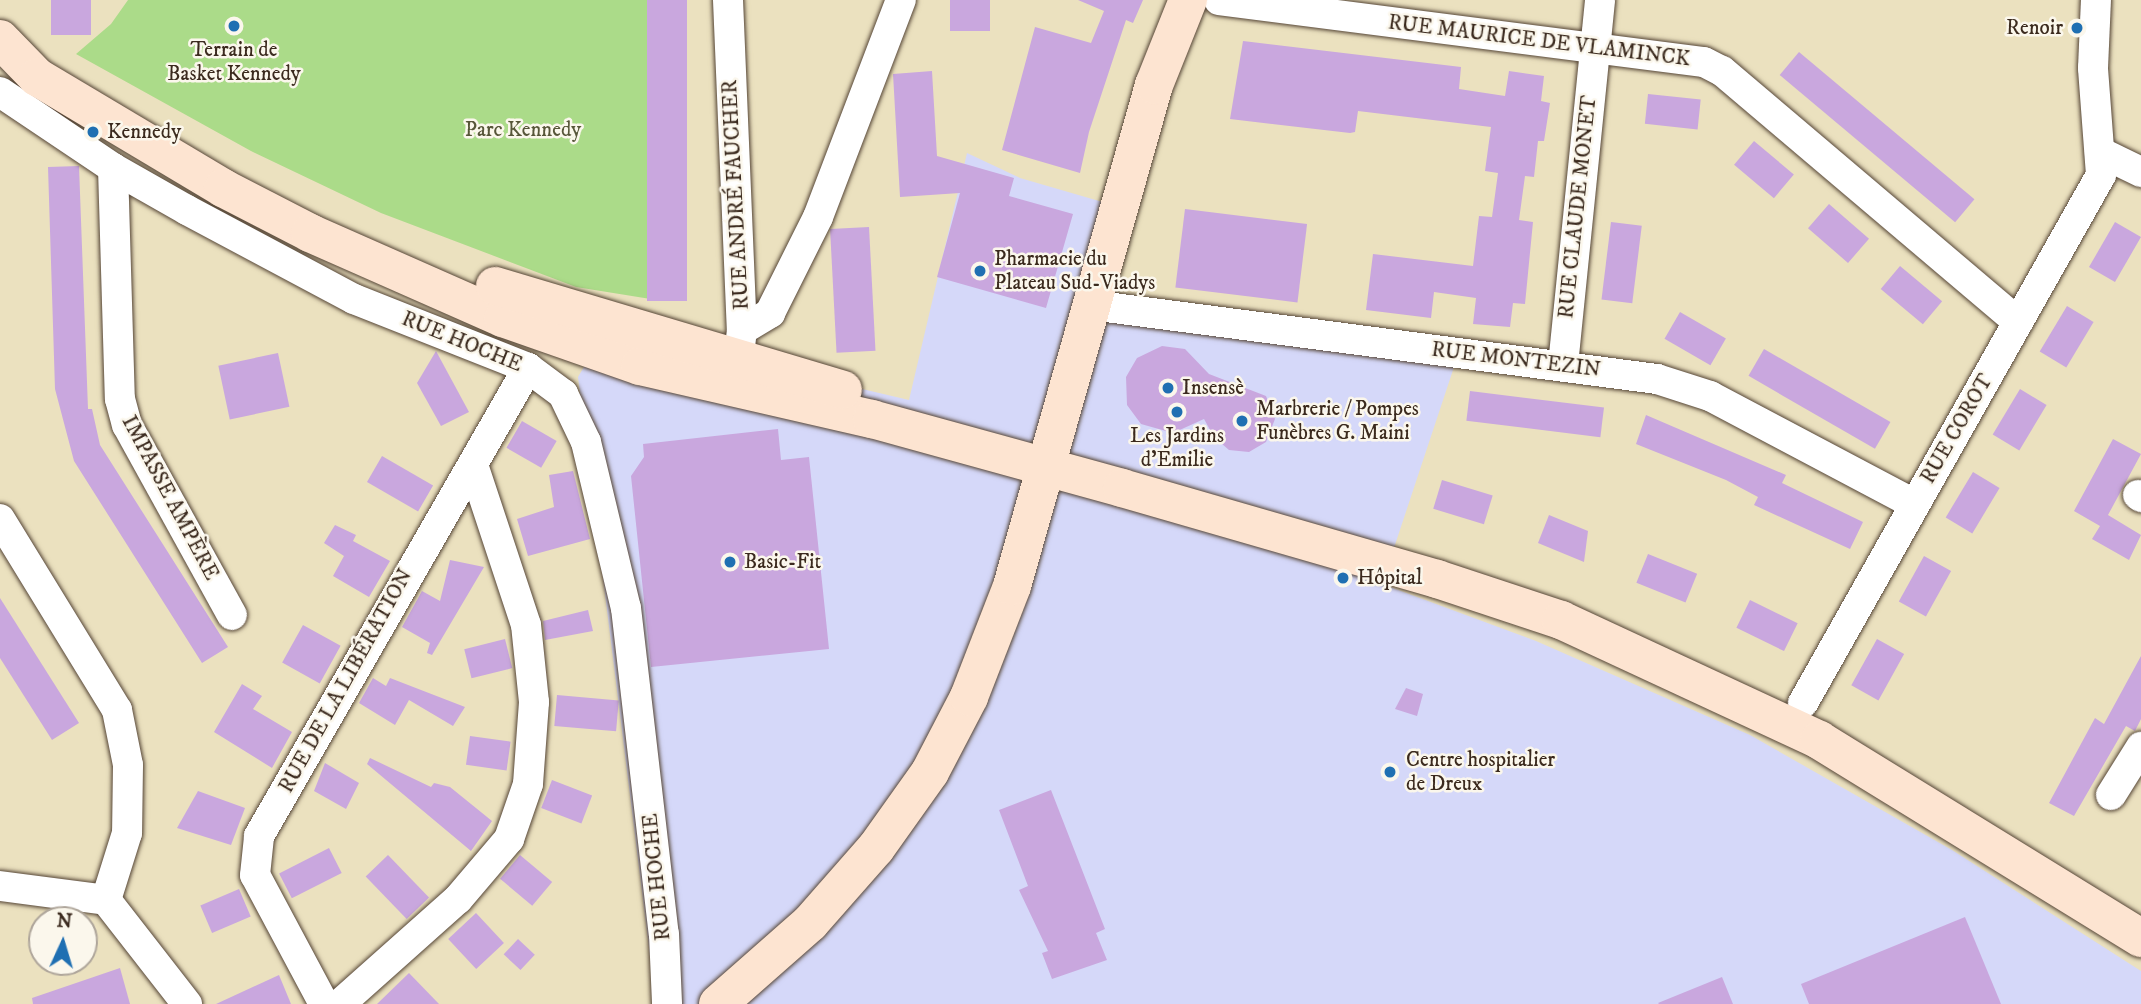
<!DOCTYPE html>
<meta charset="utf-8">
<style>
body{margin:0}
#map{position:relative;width:2141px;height:1004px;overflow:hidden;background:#ebe1bf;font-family:"IM FELL DW Pica",serif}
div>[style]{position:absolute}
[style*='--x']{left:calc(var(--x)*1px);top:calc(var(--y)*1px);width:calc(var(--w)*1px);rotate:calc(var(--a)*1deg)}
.built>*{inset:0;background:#d5d8f9}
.green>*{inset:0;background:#abdb89}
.building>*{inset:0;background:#c9a7de;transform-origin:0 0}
.roads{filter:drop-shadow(0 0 2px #554536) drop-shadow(0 0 2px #554536)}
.street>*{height:30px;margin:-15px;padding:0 15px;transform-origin:15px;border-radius:15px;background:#fff}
.secondary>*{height:38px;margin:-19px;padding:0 19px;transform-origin:19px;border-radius:19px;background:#fde4d1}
.dots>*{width:19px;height:19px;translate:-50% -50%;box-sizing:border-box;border:4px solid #fbf7ec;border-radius:50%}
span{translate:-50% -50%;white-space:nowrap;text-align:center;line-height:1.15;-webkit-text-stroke:5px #fbf7ec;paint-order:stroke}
.poi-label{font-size:21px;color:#3b2a1e}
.right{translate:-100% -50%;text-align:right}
.left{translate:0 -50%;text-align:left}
.street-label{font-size:21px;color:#3b2a1e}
.park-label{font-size:21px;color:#575639}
.north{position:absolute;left:28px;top:906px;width:70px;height:70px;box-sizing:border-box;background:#fbf7ec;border:2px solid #aea59a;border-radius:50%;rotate:4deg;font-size:19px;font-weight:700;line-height:28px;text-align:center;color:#3b2a1e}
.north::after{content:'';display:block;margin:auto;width:24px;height:32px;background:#1f6fb2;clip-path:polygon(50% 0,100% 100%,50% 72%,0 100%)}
</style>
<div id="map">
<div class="built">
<i style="clip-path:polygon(967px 153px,1020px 178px,1106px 203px,1076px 305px,1454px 367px,1382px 584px,1536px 641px,1750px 735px,1952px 850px,2141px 971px,2141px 1004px,656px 1004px,578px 377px,606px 329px,909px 400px)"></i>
</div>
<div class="green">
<i style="clip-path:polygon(128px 0,647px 0,663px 301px,576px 287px,381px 213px,251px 151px,76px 54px,111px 24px)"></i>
</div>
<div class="building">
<i style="left:51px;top:0;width:40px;height:35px"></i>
<i style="left:647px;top:0;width:40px;height:301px"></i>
<i style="left:950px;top:0;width:40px;height:31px"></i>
<i style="clip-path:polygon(1078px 0,1143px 0,1133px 23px,1126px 20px,1089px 132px,1080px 173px,1002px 150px,1035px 27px,1091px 43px,1104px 11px)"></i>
<i style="clip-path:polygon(1243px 41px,1461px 67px,1459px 89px,1505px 96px,1509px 71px,1544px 76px,1541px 101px,1550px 103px,1544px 141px,1538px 141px,1534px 177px,1525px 176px,1519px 220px,1533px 222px,1525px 304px,1513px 303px,1510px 327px,1473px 324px,1476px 298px,1434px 292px,1431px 318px,1366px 310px,1373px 254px,1473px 266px,1479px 216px,1492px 217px,1498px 173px,1485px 171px,1491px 127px,1358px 111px,1355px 132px,1350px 133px,1230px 119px)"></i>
<i style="left:1799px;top:52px;width:229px;height:30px;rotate:40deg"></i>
<i style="clip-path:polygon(932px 71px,937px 156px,1014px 178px,1009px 196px,1073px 214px,1046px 308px,937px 277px,960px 193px,900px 197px,893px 74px)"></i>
<i style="left:1648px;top:94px;width:53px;height:30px;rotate:6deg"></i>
<i style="left:1754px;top:141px;width:52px;height:31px;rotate:40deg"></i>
<i style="clip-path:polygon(79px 166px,88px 409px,92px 409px,100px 445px,228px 647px,202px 663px,74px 461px,55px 389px,48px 167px)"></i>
<i style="left:1829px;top:204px;width:53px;height:32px;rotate:41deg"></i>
<i style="left:1185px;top:209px;width:123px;height:79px;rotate:7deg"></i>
<i style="left:1611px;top:222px;width:31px;height:78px;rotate:7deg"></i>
<i style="left:2115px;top:222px;width:30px;height:52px;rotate:30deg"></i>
<i style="left:869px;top:227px;width:124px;height:39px;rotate:87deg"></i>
<i style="left:1900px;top:266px;width:55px;height:30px;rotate:40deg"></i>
<i style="left:2067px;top:306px;width:31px;height:53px;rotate:31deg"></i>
<i style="left:1680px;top:312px;width:53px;height:31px;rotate:30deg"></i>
<i style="clip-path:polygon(1162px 346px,1185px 349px,1209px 374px,1266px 396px,1275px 419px,1266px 442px,1249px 452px,1229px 450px,1214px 437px,1204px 419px,1173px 433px,1141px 424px,1127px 405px,1126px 377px,1137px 358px)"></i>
<i style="left:1764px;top:349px;width:146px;height:31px;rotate:30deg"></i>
<i style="clip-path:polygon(436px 351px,469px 412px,441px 426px,417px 383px)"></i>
<i style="left:278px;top:353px;width:55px;height:61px;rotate:78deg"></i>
<i style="left:2020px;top:389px;width:31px;height:53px;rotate:31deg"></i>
<i style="left:1470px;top:391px;width:135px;height:30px;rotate:7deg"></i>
<i style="clip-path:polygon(1646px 415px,1786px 475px,1782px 483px,1863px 522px,1850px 549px,1754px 505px,1758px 497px,1726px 480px,1636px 444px)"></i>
<i style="left:522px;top:421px;width:40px;height:31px;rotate:30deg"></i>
<i style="clip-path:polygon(778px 429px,781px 460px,809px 457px,829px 649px,651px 667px,631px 476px,644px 457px,643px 444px)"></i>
<i style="clip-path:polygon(2113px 439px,2141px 454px,2108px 515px,2141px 535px,2129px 560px,2092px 539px,2100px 526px,2074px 511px)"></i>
<i style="left:382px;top:456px;width:59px;height:30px;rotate:30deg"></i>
<i style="clip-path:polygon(573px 471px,590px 539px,528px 556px,517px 519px,554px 507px,549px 475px)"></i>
<i style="left:1973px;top:472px;width:31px;height:53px;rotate:31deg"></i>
<i style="left:1442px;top:480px;width:53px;height:30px;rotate:17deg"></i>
<i style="clip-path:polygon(1549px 515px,1588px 531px,1584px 562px,1538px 543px)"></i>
<i style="clip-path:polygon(335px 525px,356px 535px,353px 541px,390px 561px,369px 597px,333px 576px,344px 556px,324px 543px)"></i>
<i style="left:1648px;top:554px;width:53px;height:31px;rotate:22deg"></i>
<i style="left:1924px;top:556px;width:31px;height:52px;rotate:29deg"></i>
<i style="clip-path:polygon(450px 560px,484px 567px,432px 655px,427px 653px,430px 643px,402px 627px,422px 591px,440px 601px)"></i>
<i style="clip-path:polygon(0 598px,79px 723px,52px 740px,0 658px)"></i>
<i style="left:1750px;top:600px;width:53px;height:31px;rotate:26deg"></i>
<i style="clip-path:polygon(588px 610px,593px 631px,545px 640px,543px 621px)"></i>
<i style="left:303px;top:625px;width:43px;height:43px;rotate:29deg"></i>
<i style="left:505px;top:639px;width:30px;height:42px;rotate:76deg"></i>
<i style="left:1877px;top:639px;width:31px;height:53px;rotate:29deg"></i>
<i style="clip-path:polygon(2141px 656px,2141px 719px,2135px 731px,2126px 726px,2074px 816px,2049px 803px,2095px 718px,2104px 724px)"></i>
<i style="clip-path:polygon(373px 678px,386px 686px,390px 678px,465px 707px,453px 726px,409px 700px,395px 725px,359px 703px)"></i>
<i style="clip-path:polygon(242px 684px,262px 696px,253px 709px,292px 732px,272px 768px,214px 732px)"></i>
<i style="clip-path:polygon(1406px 688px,1423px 694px,1417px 716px,1395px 709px)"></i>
<i style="left:557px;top:695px;width:62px;height:31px;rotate:5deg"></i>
<i style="left:470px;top:736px;width:41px;height:29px;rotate:8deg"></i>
<i style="clip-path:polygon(370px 758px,431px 787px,434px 783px,450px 787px,492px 821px,471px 851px,367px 764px)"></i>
<i style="clip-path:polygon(325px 763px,359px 783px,346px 809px,314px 791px)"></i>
<i style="left:552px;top:780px;width:43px;height:30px;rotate:21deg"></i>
<i style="clip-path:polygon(1051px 790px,1105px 929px,1096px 933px,1107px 960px,1052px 979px,1042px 953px,1048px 951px,1019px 890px,1028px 886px,999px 810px)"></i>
<i style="clip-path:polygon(198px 791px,245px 808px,231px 845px,177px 828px)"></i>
<i style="left:329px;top:848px;width:28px;height:56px;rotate:63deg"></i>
<i style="left:388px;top:855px;width:59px;height:31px;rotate:46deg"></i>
<i style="left:520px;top:855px;width:42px;height:31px;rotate:40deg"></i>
<i style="left:239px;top:889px;width:30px;height:42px;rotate:67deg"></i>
<i style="left:476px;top:913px;width:41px;height:38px;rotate:47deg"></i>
<i style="clip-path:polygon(1965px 917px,2001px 1004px,1809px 1004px,1801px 984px)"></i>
<i style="left:518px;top:939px;width:23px;height:21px;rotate:43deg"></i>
<i style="clip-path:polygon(120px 968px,130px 1004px,33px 1004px,32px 998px)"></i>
<i style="clip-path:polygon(409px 973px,439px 1004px,377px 1004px)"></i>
<i style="clip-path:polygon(279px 975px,291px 1004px,216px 1004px)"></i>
<i style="clip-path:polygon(1722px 977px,1733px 1004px,1659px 1004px,1658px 1003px)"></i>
</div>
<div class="roads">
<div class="street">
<i style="--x:728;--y:0;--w:330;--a:87.6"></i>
<i style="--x:742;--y:330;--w:49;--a:97"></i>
<i style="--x:1219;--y:0;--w:489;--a:7.3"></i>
<i style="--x:1704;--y:62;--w:20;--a:27"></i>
<i style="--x:1722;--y:71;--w:388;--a:40.3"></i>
<i style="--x:0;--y:92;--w:136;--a:33.9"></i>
<i style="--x:113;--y:168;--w:85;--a:29.6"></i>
<i style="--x:187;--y:210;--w:189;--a:28.1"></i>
<i style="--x:354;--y:299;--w:187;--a:21.6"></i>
<i style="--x:528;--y:368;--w:44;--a:36.6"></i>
<i style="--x:563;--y:394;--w:53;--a:64.4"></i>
<i style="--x:586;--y:442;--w:171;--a:76.5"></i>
<i style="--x:626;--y:608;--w:328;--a:83.4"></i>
<i style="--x:664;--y:934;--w:70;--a:87.5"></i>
<i style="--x:2100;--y:152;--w:46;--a:26"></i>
<i style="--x:113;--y:168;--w:231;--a:88.3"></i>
<i style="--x:120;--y:399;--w:27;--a:75"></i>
<i style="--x:127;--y:425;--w:217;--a:61.1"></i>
<i style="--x:1091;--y:305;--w:571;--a:7.45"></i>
<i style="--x:1657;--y:379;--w:56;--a:17.8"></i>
<i style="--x:1710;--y:396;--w:231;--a:27.9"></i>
<i style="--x:742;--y:330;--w:33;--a:-31"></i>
<i style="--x:770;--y:313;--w:107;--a:-63.4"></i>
<i style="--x:818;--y:217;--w:232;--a:-69.1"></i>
<i style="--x:1563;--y:365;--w:367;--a:-84.2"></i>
<i style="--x:2138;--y:495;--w:4;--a:34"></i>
<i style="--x:0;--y:519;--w:224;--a:58.5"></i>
<i style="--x:117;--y:710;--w:56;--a:78.7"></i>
<i style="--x:128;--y:765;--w:68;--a:90.8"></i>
<i style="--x:127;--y:833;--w:70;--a:107.4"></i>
<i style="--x:1803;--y:703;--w:606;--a:-60.56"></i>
<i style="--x:2101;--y:175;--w:107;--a:-94.3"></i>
<i style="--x:2093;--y:68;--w:68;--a:-87.5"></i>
<i style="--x:2111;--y:795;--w:57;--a:-58"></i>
<i style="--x:0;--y:886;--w:107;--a:7.5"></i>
<i style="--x:106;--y:900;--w:132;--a:52.1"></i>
<i style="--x:324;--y:1004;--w:146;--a:-118.1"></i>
<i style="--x:255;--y:875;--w:39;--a:-84"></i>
<i style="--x:259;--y:836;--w:540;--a:-60.11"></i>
<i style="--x:340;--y:1004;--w:158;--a:-41.7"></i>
<i style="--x:458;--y:899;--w:79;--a:-49.6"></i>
<i style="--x:509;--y:839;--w:58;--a:-70.9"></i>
<i style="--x:528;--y:784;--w:82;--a:-85.8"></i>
<i style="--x:534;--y:702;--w:77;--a:-95.9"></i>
<i style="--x:526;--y:625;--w:169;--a:-108.3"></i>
</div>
<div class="secondary">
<i style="--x:0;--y:39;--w:53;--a:45.8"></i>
<i style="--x:37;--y:77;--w:217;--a:30.8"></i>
<i style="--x:223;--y:188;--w:98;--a:27.3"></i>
<i style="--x:310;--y:233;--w:211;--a:23.8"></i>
<i style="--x:503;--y:318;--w:145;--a:19.3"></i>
<i style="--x:640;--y:366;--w:238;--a:12.9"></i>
<i style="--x:872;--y:419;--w:259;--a:15.4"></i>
<i style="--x:1122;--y:488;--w:328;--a:16.1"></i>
<i style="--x:1437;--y:579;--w:131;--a:18.3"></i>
<i style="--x:1561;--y:620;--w:285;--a:24.9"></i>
<i style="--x:1819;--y:740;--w:378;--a:31.6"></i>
<i style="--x:495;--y:286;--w:363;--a:16.6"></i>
<i style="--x:718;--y:1004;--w:123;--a:-41.4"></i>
<i style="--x:810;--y:923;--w:100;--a:-48.7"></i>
<i style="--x:876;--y:848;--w:93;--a:-54.6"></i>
<i style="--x:930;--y:772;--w:85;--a:-62.5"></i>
<i style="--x:969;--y:697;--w:119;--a:-68.8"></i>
<i style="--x:1012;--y:586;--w:521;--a:-74.18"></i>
<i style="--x:1154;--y:85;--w:92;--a:-68.2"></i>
</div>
</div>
<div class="dots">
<i style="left:234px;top:26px;background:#1f6fb2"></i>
<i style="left:2077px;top:28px;background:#1f6fb2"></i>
<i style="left:93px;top:132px;background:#1f6fb2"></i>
<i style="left:980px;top:271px;background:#1f6fb2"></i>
<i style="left:1168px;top:388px;background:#1f6fb2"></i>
<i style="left:1177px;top:412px;background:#1f6fb2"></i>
<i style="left:1242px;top:421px;background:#1f6fb2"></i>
<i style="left:730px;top:562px;background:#1f6fb2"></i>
<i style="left:1343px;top:578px;background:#1f6fb2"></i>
<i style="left:1390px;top:772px;background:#1f6fb2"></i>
</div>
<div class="poi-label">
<span class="right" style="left:2063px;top:28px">Renoir</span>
<span style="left:234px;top:62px">Terrain de<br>Basket Kennedy</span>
<span class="left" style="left:107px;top:132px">Kennedy</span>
<span class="left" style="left:994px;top:271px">Pharmacie du<br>Plateau Sud-Viadys</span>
<span class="left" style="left:1182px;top:388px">Insensè</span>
<span class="left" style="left:1256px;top:421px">Marbrerie / Pompes<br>Funèbres G. Maini</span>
<span style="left:1177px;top:448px">Les Jardins<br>d'Emilie</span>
<span class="left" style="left:744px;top:562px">Basic-Fit</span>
<span class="left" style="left:1357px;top:578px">Hôpital</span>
<span class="left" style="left:1406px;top:772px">Centre hospitalier<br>de Dreux</span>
</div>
<div class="street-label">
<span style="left:1539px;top:41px;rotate:7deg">RUE MAURICE DE VLAMINCK</span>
<span style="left:736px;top:195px;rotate:-93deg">RUE ANDRÉ FAUCHER</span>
<span style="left:1578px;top:207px;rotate:-84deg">RUE CLAUDE MONET</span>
<span style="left:462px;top:342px;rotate:22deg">RUE HOCHE</span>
<span style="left:1516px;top:360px;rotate:7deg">RUE MONTEZIN</span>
<span style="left:1957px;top:429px;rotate:-60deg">RUE COROT</span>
<span style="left:170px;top:498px;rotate:62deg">IMPASSE AMPÈRE</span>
<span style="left:346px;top:681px;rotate:-61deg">RUE DE LA LIBÉRATION</span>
<span style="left:657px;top:877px;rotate:-96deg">RUE HOCHE</span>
</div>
<div class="park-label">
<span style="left:523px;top:130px">Parc Kennedy</span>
</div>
<div class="north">N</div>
</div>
